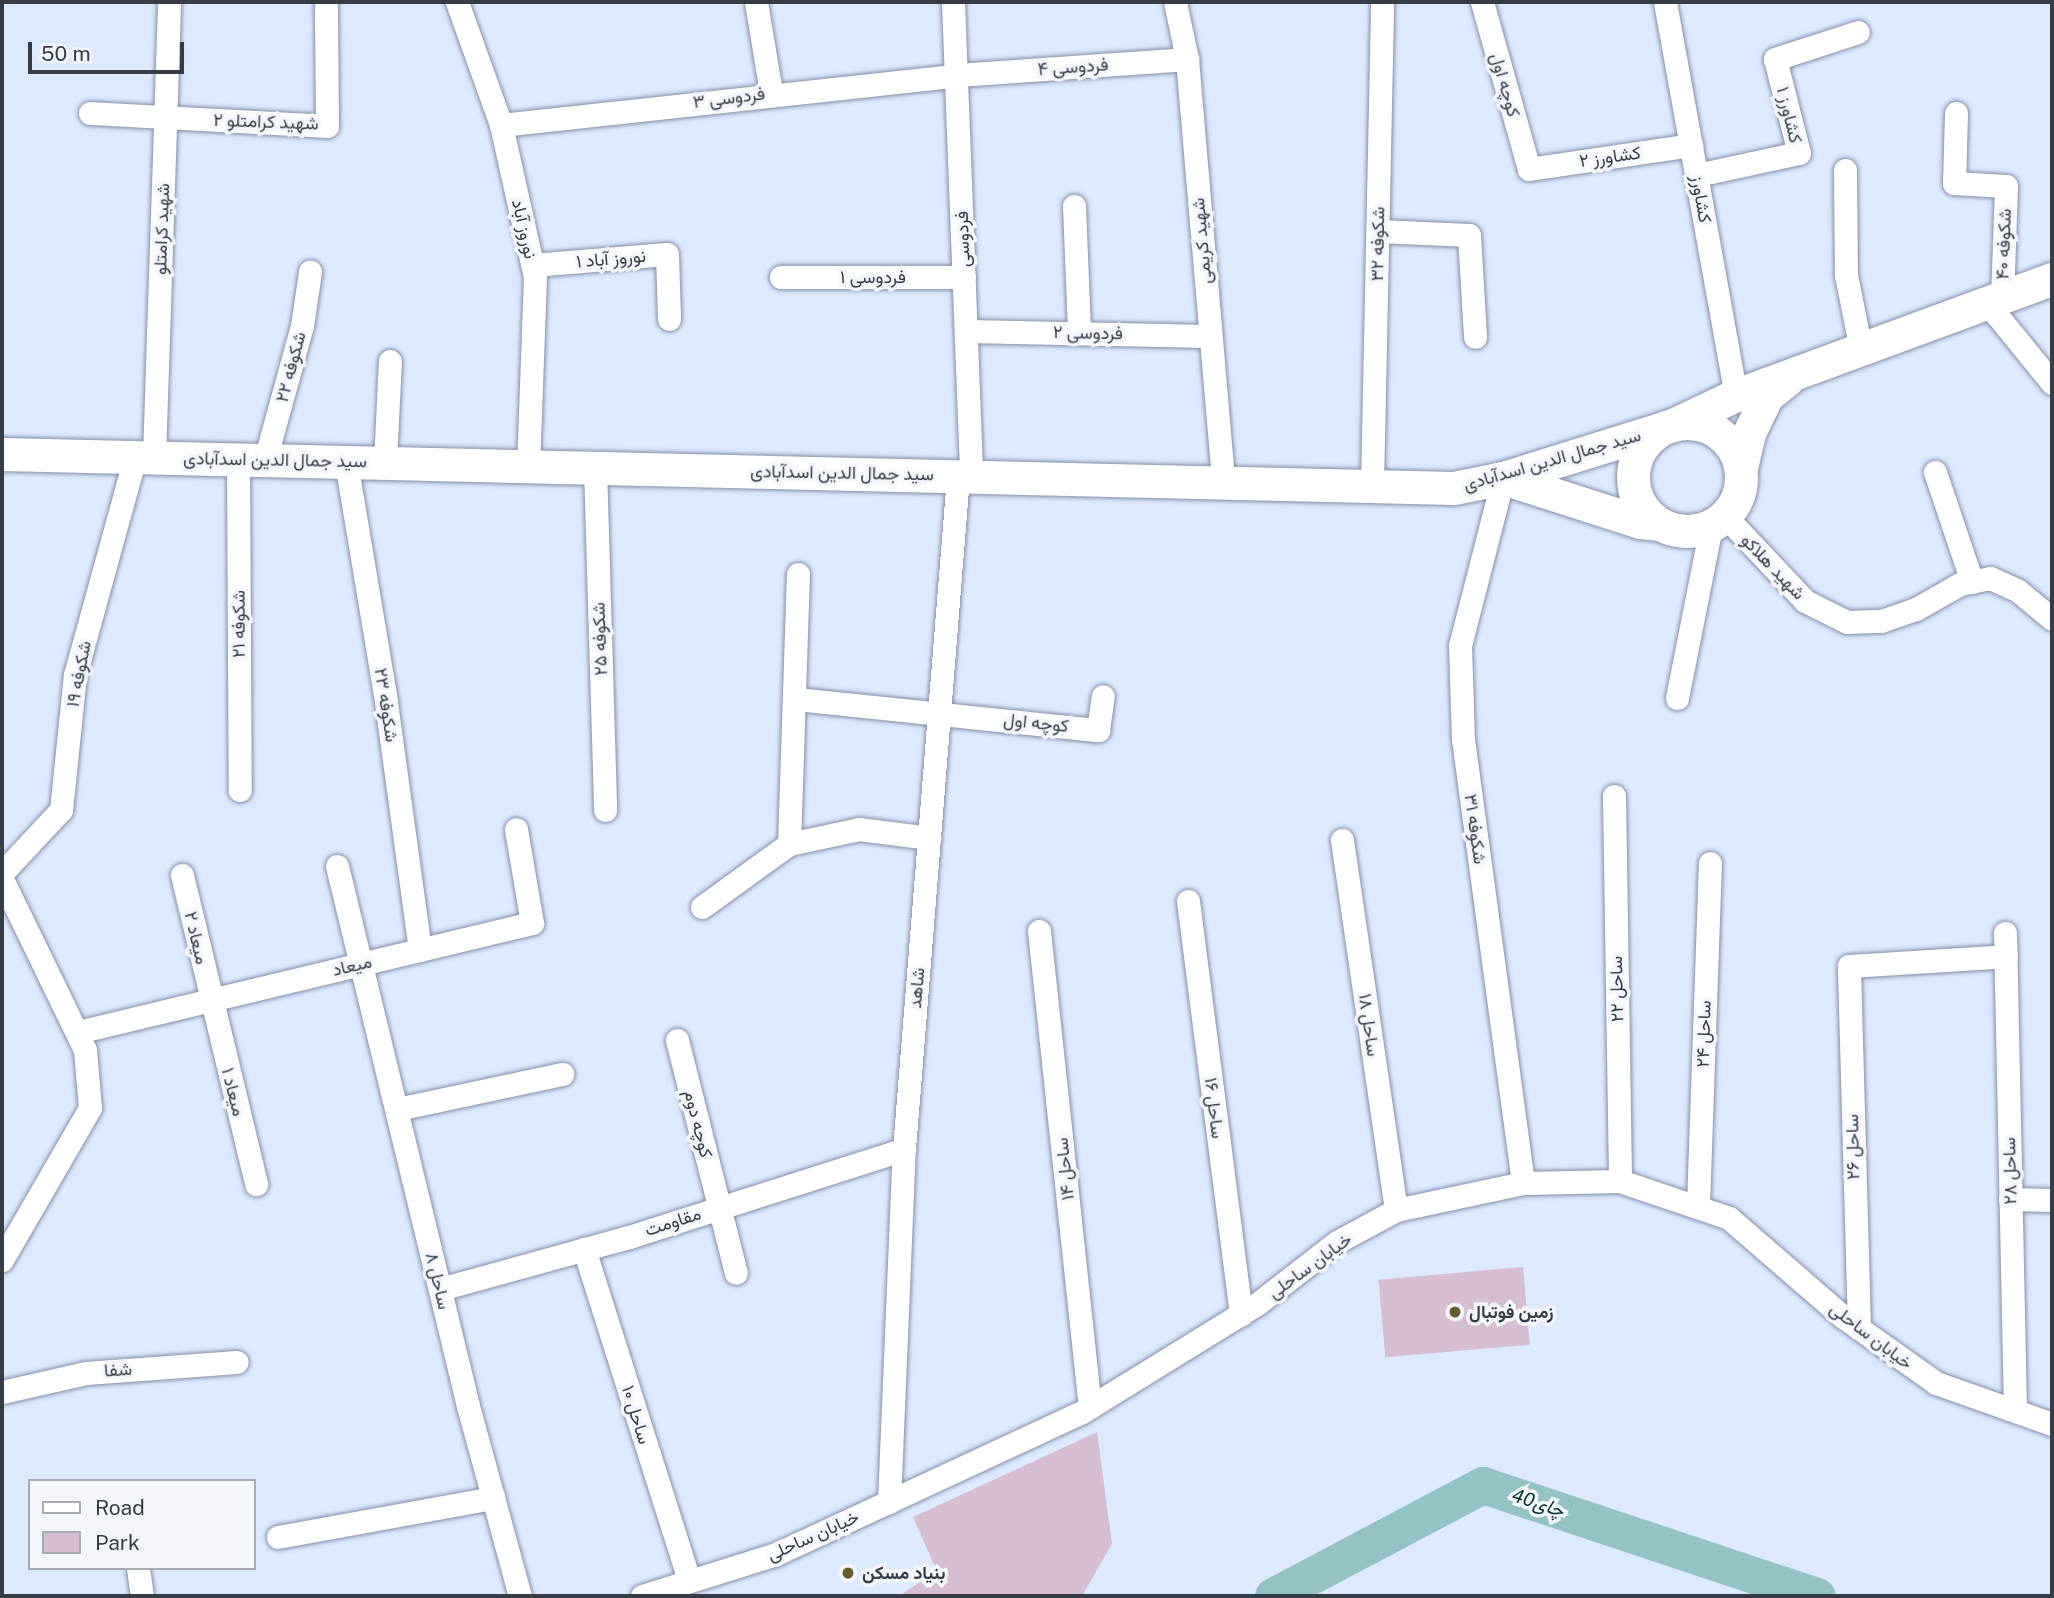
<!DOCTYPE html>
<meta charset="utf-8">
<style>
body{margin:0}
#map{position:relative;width:2054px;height:1598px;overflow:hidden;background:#dde9ff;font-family:"Public Sans",Vazirmatn,sans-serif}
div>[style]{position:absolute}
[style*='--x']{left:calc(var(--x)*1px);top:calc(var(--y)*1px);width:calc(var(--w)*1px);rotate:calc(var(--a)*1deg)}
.green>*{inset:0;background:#d6bdd2;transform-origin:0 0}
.river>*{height:37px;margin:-18.5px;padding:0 18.5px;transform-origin:18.5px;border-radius:18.5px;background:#95c2c3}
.roads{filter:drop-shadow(0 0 2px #8490a9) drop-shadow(0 0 2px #8490a9)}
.minor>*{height:23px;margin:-11.5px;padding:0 11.5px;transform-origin:11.5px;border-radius:11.5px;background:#fff}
.secondary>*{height:33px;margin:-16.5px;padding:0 16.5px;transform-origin:16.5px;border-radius:16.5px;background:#fff}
.secondary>.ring{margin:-16.5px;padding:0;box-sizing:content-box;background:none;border:33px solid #fff;border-radius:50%}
.dots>*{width:19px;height:19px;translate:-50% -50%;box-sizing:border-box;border:4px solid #f3f6fb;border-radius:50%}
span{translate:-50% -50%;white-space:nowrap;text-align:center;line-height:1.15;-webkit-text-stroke:7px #f3f6fb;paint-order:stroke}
.street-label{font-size:18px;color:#363c46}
.poi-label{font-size:18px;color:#363c46;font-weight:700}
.left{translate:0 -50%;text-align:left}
.water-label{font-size:19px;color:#033132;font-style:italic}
.frame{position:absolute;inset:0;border:4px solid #363c46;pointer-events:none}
.legend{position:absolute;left:28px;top:1479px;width:228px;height:91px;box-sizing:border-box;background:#f3f6fb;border:2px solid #a7acb3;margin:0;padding:9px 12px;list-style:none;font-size:21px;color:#363c46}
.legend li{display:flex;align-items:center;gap:14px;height:35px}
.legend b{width:35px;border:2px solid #a7acb3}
.scale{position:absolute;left:28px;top:42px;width:156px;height:32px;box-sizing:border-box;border:4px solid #363c46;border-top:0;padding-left:9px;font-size:21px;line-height:24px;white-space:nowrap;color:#363c46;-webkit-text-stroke:5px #f3f6fb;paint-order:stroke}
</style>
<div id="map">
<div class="green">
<i style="left:1523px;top:1267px;width:78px;height:145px;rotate:85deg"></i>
<i style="clip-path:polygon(1097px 1432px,1112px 1544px,1082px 1596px,899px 1596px,937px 1571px,913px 1517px)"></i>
</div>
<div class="river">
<i style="--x:1273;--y:1596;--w:238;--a:-27.9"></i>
<i style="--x:1483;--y:1485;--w:352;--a:18.4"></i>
</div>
<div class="roads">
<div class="minor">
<i style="--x:457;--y:2;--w:131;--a:70.3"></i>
<i style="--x:501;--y:125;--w:156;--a:77.4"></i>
<i style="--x:535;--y:277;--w:189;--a:92.1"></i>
<i style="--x:756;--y:2;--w:92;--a:80.6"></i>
<i style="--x:953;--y:2;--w:474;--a:87.8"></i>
<i style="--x:1175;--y:2;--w:58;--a:78.1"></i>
<i style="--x:1187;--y:59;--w:425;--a:85.1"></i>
<i style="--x:1482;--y:2;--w:173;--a:74.3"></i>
<i style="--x:1529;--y:169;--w:164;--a:-8.4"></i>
<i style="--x:1665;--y:2;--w:399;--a:79.8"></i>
<i style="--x:90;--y:113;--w:237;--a:3.1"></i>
<i style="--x:327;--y:126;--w:124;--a:-90.5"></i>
<i style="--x:1956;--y:113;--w:70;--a:91.6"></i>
<i style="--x:1954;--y:183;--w:52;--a:3.3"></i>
<i style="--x:2006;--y:186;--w:113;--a:92"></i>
<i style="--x:501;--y:125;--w:460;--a:-6.2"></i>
<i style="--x:958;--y:75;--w:230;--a:-4"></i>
<i style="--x:1845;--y:170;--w:105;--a:89.5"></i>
<i style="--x:1846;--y:275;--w:76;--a:78.7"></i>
<i style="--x:1697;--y:175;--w:104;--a:-12.2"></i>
<i style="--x:1799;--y:153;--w:97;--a:-104.3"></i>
<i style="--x:1775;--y:59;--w:87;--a:-18"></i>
<i style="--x:1074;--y:206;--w:127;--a:87.7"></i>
<i style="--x:1378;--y:231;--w:91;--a:2.5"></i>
<i style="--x:1469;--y:235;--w:102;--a:86.6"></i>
<i style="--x:533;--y:265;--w:134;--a:-4.7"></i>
<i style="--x:667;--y:254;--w:65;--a:88.2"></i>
<i style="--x:781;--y:277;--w:183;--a:0"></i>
<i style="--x:1987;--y:303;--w:103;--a:50.9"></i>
<i style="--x:966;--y:331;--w:244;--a:1.2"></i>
<i style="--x:154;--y:457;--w:455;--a:-88.1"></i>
<i style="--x:238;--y:459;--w:331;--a:89.7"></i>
<i style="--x:265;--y:460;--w:139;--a:-74.6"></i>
<i style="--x:302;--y:326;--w:55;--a:-81.6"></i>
<i style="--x:346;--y:462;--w:243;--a:80.5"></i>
<i style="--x:386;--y:702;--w:250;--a:82.2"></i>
<i style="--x:385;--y:462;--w:101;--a:-87.2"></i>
<i style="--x:595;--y:467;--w:343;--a:88.3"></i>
<i style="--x:1935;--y:472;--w:116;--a:71.4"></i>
<i style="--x:1503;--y:478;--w:172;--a:104.4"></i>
<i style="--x:1460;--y:645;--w:94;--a:88.2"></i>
<i style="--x:1463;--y:739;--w:448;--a:82.3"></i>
<i style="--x:1372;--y:486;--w:484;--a:-88.8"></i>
<i style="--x:1725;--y:516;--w:117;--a:46.7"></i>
<i style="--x:1805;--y:601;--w:47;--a:26.6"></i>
<i style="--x:1847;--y:622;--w:34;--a:-2"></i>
<i style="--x:1881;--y:621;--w:37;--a:-19"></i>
<i style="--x:1916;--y:609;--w:51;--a:-29.6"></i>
<i style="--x:1960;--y:584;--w:31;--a:-11"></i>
<i style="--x:1990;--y:578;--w:30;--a:24"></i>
<i style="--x:2017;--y:590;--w:45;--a:39.6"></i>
<i style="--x:1677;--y:698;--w:175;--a:-78.8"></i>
<i style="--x:796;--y:699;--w:304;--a:5.9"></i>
<i style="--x:1098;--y:730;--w:34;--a:-82"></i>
<i style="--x:1614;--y:796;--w:385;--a:89.1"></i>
<i style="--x:1342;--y:840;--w:374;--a:81.7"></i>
<i style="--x:789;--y:844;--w:270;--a:-88.1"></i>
<i style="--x:337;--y:866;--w:556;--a:76.36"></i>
<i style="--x:468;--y:1406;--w:197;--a:74.7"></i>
<i style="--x:2;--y:873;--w:86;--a:-46.9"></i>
<i style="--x:61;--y:810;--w:136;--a:-84.1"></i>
<i style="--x:75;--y:675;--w:226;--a:-74.6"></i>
<i style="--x:182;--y:875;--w:318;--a:76.5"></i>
<i style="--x:2;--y:879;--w:190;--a:64.1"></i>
<i style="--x:85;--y:1050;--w:58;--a:85.1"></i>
<i style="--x:90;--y:1108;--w:176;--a:120.1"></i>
<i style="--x:1188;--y:901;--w:417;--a:82.7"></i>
<i style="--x:702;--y:907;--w:107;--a:-35.9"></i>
<i style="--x:789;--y:844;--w:72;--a:-12.1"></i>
<i style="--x:859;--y:829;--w:71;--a:7.3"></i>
<i style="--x:1039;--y:931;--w:479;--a:83.9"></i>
<i style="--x:2005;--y:933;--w:477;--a:88.8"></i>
<i style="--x:78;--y:1032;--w:467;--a:-13.5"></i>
<i style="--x:532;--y:923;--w:95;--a:-99.7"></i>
<i style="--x:677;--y:1040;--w:240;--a:75.8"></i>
<i style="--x:397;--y:1109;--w:169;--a:-12"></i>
<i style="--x:2010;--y:1199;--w:42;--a:1.4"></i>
<i style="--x:1698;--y:1205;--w:342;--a:-88"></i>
<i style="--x:584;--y:1249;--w:348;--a:72.4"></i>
<i style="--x:440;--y:1289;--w:196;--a:-15.4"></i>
<i style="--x:629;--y:1237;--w:289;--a:-17.7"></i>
<i style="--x:1859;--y:1328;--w:362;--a:-91.6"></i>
<i style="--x:1849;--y:966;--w:157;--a:-3.6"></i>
<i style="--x:2;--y:1392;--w:86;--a:-12.7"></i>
<i style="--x:86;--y:1373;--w:151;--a:-4.2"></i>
<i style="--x:889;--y:1502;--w:353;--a:-87.6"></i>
<i style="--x:904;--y:1149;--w:675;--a:-85.41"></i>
<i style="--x:278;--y:1537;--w:219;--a:-10.3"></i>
<i style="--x:138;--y:1568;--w:28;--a:82"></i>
<i style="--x:642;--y:1596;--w:140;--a:-17.4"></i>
<i style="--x:776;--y:1554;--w:337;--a:-24.9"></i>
<i style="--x:1082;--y:1412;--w:206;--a:-31.7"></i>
<i style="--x:1257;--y:1304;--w:101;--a:-37.8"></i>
<i style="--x:1337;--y:1242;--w:67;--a:-28.5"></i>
<i style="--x:1396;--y:1210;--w:130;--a:-12"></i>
<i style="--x:1523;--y:1183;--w:97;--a:-1.2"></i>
<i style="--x:1620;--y:1181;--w:115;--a:18.7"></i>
<i style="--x:1729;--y:1218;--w:150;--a:40.9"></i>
<i style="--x:1842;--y:1316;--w:115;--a:35.5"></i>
<i style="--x:1936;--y:1383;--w:123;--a:19.5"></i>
</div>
<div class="secondary">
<i class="ring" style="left:1633px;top:423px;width:75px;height:75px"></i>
<i style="--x:2;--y:454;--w:1452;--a:1.34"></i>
<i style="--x:1454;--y:488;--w:50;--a:-11.5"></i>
<i style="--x:1503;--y:478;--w:178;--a:-17.3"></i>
<i style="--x:1673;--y:425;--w:70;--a:-25.5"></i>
<i style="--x:1736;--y:395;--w:337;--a:-20.2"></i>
<i style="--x:1741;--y:468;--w:36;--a:-77"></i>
<i style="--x:1749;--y:433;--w:41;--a:-64.1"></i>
<i style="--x:1767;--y:396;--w:26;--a:-39"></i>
<i style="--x:1503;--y:478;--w:144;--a:17.8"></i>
<i style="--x:1640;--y:522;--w:20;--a:6"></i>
</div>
</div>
<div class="dots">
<i style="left:1455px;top:1312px;background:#685c29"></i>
<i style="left:848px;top:1573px;background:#685c29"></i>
</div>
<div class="street-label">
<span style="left:1073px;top:67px;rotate:-4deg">فردوسی ۴</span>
<span style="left:1505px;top:85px;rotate:74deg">کوچه اول</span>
<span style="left:729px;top:98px;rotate:-7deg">فردوسی ۳</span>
<span style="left:1789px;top:115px;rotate:76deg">کشاورز ۱</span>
<span style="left:266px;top:122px;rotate:2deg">شهید کرامتلو ۲</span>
<span style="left:1610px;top:157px;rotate:-8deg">کشاورز ۲</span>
<span style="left:1701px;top:199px;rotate:80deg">کشاورز</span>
<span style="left:162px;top:229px;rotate:-88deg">شهید کرامتلو</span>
<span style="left:524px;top:229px;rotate:77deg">نوروز آباد</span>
<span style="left:963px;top:239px;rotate:-92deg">فردوسی</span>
<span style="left:1202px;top:241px;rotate:-95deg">شهید کریمی</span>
<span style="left:1378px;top:244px;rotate:-89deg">شکوفه ۳۲</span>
<span style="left:2004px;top:244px;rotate:-88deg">شکوفه ۴۰</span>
<span style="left:611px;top:259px;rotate:-5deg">نوروز آباد ۱</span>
<span style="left:873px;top:277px">فردوسی ۱</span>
<span style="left:1088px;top:333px;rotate:1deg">فردوسی ۲</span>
<span style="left:291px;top:367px;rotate:-75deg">شکوفه ۲۲</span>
<span style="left:275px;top:460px;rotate:1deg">سید جمال الدین اسدآبادی</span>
<span style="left:1552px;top:460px;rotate:-16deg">سید جمال الدین اسدآبادی</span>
<span style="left:842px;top:473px;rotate:1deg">سید جمال الدین اسدآبادی</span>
<span style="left:1773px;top:567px;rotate:46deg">شهید هلاکو</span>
<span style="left:239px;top:624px;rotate:-90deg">شکوفه ۲۱</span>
<span style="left:600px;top:639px;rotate:-92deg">شکوفه ۲۵</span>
<span style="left:79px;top:674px;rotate:-79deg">شکوفه ۱۹</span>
<span style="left:386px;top:705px;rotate:81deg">شکوفه ۲۳</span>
<span style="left:1036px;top:723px;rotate:6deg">کوچه اول</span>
<span style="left:1475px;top:829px;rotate:82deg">شکوفه ۳۱</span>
<span style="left:196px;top:938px;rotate:77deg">میعاد ۲</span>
<span style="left:352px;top:966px;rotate:-13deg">میعاد</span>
<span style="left:917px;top:988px;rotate:-85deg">شاهد</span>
<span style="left:1617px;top:989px;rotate:-91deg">ساحل ۲۲</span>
<span style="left:1369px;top:1025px;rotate:82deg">ساحل ۱۸</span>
<span style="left:1704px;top:1034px;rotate:-88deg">ساحل ۲۴</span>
<span style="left:233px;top:1092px;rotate:76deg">میعاد ۱</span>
<span style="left:1214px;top:1108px;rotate:83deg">ساحل ۱۶</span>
<span style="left:698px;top:1124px;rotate:76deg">کوچه دوم</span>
<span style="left:1853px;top:1147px;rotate:-91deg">ساحل ۲۶</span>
<span style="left:1065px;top:1169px;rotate:-96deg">ساحل ۱۴</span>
<span style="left:2010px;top:1171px;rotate:-91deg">ساحل ۲۸</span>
<span style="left:673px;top:1222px;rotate:-18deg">مقاومت</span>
<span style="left:1310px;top:1266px;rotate:-36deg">خیابان ساحلی</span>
<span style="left:438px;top:1281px;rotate:77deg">ساحل ۸</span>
<span style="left:1871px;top:1336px;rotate:37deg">خیابان ساحلی</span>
<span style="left:118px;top:1370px;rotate:-4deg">شفا</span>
<span style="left:636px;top:1415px;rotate:73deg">ساحل ۱۰</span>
<span style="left:813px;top:1536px;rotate:-24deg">خیابان ساحلی</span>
</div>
<div class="poi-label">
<span class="left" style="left:1469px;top:1312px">زمین فوتبال</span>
<span class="left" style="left:862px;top:1573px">بنیاد مسکن</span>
</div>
<div class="water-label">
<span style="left:1538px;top:1503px;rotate:18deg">40چای</span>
</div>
<div class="frame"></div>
<ul class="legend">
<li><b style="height:9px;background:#fff"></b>Road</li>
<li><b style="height:19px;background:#d6bdd2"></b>Park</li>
</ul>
<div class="scale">50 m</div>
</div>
